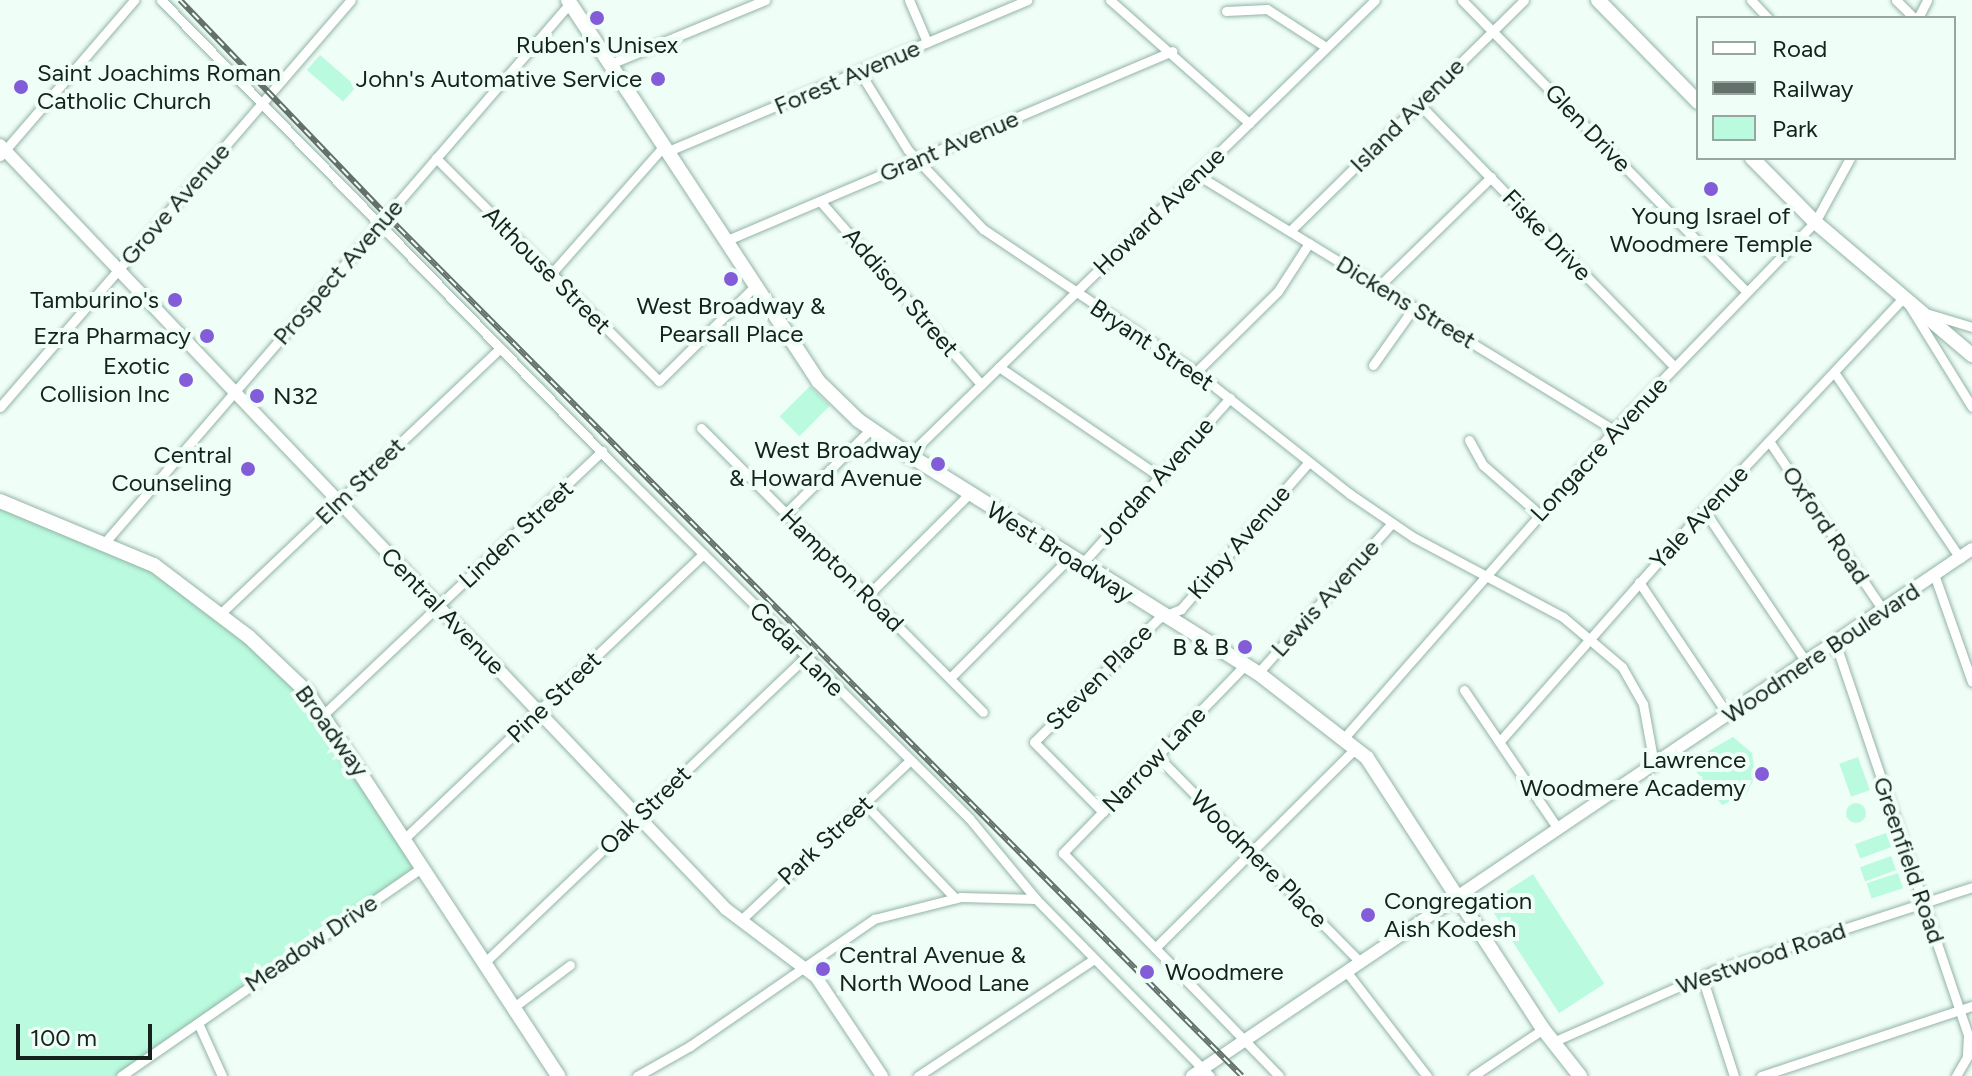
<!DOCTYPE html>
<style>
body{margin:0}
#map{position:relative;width:1972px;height:1076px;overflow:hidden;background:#f0fef8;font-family:Figtree,sans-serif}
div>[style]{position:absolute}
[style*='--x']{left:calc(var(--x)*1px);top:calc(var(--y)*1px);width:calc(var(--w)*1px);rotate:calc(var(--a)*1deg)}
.green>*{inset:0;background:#bafadf;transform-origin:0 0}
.round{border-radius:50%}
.roads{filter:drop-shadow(0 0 2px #92b4a5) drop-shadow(0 0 2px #92b4a5)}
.minor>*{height:9px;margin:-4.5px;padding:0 4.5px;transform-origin:4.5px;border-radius:4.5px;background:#fff}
.tertiary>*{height:12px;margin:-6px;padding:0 6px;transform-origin:6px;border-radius:6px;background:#fff}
.secondary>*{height:14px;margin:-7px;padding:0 7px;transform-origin:7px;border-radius:7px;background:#fff}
.primary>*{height:14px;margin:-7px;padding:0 7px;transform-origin:7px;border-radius:7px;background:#fff}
.rail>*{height:6px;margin-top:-3px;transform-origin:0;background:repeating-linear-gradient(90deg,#f0fef8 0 9px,#63706b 0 18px);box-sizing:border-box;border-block:2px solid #63706b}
.dots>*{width:22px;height:22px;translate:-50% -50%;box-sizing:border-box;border:4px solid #f0fef8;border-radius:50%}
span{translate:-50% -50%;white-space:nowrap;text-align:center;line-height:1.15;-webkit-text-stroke:8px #f0fef8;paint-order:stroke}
.poi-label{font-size:24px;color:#15221d}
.left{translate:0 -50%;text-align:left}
.right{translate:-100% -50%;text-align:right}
.street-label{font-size:24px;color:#15221d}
.legend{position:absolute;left:1696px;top:16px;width:260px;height:144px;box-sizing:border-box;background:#f0fef8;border:2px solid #98a6a0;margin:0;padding:10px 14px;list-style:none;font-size:24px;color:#15221d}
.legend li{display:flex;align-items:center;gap:16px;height:40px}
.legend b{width:40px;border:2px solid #98a6a0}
.scale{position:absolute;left:16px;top:1024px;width:136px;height:36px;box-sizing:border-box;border:4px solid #15221d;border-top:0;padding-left:10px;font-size:24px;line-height:28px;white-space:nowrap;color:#15221d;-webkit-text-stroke:6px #f0fef8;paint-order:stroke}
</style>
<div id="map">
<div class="green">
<i style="left:320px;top:55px;width:48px;height:20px;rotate:41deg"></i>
<i style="left:810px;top:386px;width:28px;height:43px;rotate:45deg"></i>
<i style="clip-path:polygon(0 502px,122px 549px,228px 625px,302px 693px,415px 867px,116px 1076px,0 1076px)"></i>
<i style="clip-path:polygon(1733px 737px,1752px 753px,1755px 776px,1746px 795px,1722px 805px,1689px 762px)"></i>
<i style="left:1858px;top:757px;width:35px;height:20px;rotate:70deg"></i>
<i class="round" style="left:1846px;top:803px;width:20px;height:20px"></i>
<i style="left:1886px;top:833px;width:15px;height:33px;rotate:70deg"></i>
<i style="left:1891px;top:856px;width:15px;height:33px;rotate:70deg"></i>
<i style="left:1898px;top:873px;width:16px;height:33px;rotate:72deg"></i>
<i style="left:1533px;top:874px;width:131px;height:54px;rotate:57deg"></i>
</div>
<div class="roads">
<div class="minor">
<i style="--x:161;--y:0;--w:649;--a:45.75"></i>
<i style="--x:614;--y:465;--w:501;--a:44.84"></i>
<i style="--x:969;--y:818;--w:105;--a:50.4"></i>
<i style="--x:1036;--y:899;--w:248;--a:45.5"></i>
<i style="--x:909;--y:0;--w:46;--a:66.8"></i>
<i style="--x:1110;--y:0;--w:186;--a:41.5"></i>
<i style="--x:1462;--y:0;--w:407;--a:45.7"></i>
<i style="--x:1751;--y:0;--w:25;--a:47"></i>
<i style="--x:1896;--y:0;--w:25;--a:45"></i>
<i style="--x:1226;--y:11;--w:41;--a:-2.8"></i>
<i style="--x:1267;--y:9;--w:70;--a:32.8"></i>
<i style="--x:1918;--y:18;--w:20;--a:-63"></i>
<i style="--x:610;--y:64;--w:168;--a:-22.4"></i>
<i style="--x:859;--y:71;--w:93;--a:58.2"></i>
<i style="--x:908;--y:150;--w:109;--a:46.5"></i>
<i style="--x:983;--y:229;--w:257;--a:33.9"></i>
<i style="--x:1196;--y:372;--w:196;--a:38.4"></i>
<i style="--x:1350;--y:494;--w:76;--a:34.3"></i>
<i style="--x:1413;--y:537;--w:170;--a:28.1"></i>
<i style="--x:1563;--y:617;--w:77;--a:40.3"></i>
<i style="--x:1622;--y:667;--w:43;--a:60.4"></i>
<i style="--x:1643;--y:704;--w:61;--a:79.6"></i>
<i style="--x:1418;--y:103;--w:368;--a:45.8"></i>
<i style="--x:666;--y:152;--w:392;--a:-22.8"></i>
<i style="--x:0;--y:156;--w:206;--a:-49.3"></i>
<i style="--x:436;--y:158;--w:315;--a:45"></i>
<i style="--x:659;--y:381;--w:135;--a:-44.7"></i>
<i style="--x:1196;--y:174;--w:490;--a:31.5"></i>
<i style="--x:820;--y:201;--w:244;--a:48.7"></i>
<i style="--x:1291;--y:230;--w:327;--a:-44.6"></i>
<i style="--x:725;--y:241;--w:486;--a:-23"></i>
<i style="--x:551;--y:274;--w:169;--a:-48.6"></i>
<i style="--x:1380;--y:285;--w:155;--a:-44.2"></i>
<i style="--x:1929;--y:314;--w:45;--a:16.8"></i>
<i style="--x:1373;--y:365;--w:71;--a:-54.7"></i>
<i style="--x:999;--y:367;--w:194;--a:34.3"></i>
<i style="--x:1196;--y:372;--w:115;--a:-44.6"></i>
<i style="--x:1278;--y:291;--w:57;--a:-57.1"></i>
<i style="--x:1834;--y:372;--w:225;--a:55.9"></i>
<i style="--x:0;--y:407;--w:537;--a:-49.23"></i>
<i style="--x:701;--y:428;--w:400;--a:45.2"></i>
<i style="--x:1469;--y:440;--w:29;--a:61"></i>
<i style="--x:1483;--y:465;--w:74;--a:41.2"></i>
<i style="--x:1769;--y:441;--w:204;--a:56"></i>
<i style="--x:909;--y:455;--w:651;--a:-44.32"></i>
<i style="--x:1704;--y:510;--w:183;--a:56.1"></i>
<i style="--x:785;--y:514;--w:121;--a:-44.7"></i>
<i style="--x:106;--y:541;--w:710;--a:-49.22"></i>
<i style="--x:1081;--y:565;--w:224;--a:-48.3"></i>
<i style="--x:1935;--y:577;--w:111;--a:70.6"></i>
<i style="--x:1639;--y:582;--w:160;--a:56.2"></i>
<i style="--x:867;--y:596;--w:143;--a:-45"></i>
<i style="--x:220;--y:614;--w:386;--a:-43.5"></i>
<i style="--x:1835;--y:642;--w:415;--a:71.3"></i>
<i style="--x:1968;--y:1035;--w:22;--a:93"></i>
<i style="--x:1967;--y:1057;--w:22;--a:120"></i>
<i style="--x:1245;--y:665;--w:262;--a:134.1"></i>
<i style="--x:1063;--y:853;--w:310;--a:45.9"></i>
<i style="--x:1258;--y:673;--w:201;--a:-48.2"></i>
<i style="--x:950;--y:678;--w:169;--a:-45.2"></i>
<i style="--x:1464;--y:690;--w:168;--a:55.9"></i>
<i style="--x:324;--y:714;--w:383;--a:-43.4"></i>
<i style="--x:1343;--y:739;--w:411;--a:-48.7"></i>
<i style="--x:1614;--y:430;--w:289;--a:-46"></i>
<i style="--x:1815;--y:222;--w:73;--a:-61.3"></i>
<i style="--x:1500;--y:741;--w:308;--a:-48.6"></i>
<i style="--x:1704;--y:510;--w:292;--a:-46.8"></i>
<i style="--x:1904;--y:297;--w:129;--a:58.3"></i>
<i style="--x:1158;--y:757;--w:288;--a:45.4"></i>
<i style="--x:864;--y:803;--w:132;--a:46.2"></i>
<i style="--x:1103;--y:812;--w:98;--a:-134.6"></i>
<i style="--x:1034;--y:742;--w:176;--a:-44.8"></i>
<i style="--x:1159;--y:618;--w:24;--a:-22"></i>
<i style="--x:1181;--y:609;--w:194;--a:-49"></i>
<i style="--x:405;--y:838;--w:412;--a:-43.6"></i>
<i style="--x:741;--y:920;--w:233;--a:-43.4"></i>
<i style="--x:1155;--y:948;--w:282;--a:-44.9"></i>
<i style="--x:484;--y:963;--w:443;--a:-43.6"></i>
<i style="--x:1346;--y:971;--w:133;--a:52.4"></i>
<i style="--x:1702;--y:977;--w:104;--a:72.1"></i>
<i style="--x:514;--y:1007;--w:70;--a:-36.9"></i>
<i style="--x:198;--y:1023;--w:58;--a:65.6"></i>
<i style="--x:1555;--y:1041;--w:174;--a:-23.8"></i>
<i style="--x:1714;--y:971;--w:271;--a:-18"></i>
<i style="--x:121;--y:1076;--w:367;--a:-34.7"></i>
<i style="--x:637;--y:1076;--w:61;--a:-29.5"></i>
<i style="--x:690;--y:1046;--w:224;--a:-34.6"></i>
<i style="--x:874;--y:919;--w:90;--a:-14.2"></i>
<i style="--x:961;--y:897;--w:75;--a:1.5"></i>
<i style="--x:918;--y:1076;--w:211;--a:-33.6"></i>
<i style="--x:1473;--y:1076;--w:84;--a:-33.9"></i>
<i style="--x:1761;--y:1076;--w:222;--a:-18.4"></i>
</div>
<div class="tertiary">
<i style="--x:0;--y:145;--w:1054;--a:46.46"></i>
<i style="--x:726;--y:909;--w:113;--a:37.1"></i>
<i style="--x:816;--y:977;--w:119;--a:56.3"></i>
<i style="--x:1192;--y:1076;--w:941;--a:-34.04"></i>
</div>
<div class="secondary">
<i style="--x:568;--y:0;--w:456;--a:56.7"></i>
<i style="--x:818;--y:381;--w:56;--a:44.3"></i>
<i style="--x:858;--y:420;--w:62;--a:34.5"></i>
<i style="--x:909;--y:455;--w:411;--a:32"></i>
<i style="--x:1258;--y:673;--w:138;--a:37.9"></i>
<i style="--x:1367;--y:758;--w:323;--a:57"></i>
<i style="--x:1543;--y:1029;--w:60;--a:51.8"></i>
<i style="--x:0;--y:501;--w:167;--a:22.6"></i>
<i style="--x:154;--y:565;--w:119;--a:37.2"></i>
<i style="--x:249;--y:637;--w:80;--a:43.5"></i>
<i style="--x:307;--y:692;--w:459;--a:56.8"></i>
</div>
<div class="primary">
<i style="--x:1598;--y:0;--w:143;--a:45.6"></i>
<i style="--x:1752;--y:158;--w:90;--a:45.5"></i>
<i style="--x:1815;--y:222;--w:206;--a:40.3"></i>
</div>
</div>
<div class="rail">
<i style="--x:180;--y:0;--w:298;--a:46.2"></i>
<i style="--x:386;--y:215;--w:1214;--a:45.17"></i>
</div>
<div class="dots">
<i style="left:597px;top:18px;background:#835dd8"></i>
<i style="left:658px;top:79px;background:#835dd8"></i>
<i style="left:21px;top:87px;background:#835dd8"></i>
<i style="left:1711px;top:189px;background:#835dd8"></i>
<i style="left:731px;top:279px;background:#835dd8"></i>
<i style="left:175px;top:300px;background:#835dd8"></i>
<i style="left:207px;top:336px;background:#835dd8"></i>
<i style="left:186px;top:380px;background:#835dd8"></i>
<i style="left:257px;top:396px;background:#835dd8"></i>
<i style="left:938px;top:464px;background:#835dd8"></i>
<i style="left:248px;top:469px;background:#835dd8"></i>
<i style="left:1245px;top:647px;background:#835dd8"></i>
<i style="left:1762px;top:774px;background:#835dd8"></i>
<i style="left:1368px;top:915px;background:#835dd8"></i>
<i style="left:823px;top:969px;background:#835dd8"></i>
<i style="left:1147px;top:972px;background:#835dd8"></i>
</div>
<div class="poi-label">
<span style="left:597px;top:45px">Ruben's Unisex</span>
<span class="left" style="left:37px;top:87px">Saint Joachims Roman<br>Catholic Church</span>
<span class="right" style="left:642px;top:79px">John's Automative Service</span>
<span style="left:1711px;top:230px">Young Israel of<br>Woodmere Temple</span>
<span class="right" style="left:159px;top:300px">Tamburino's</span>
<span style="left:731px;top:320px">West Broadway &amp;<br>Pearsall Place</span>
<span class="right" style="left:191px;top:336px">Ezra Pharmacy</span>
<span class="right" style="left:170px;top:380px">Exotic<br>Collision Inc</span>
<span class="left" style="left:273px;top:396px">N32</span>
<span class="right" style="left:922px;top:464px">West Broadway<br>&amp; Howard Avenue</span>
<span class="right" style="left:232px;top:469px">Central<br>Counseling</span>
<span class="right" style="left:1229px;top:647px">B &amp; B</span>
<span class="right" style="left:1746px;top:774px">Lawrence<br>Woodmere Academy</span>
<span class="left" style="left:1384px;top:915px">Congregation<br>Aish Kodesh</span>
<span class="left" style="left:839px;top:969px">Central Avenue &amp;<br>North Wood Lane</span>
<span class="left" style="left:1165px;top:972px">Woodmere</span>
</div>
<div class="street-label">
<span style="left:847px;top:77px;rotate:-23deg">Forest Avenue</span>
<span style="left:1407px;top:115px;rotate:-45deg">Island Avenue</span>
<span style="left:1588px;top:128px;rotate:46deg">Glen Drive</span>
<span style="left:949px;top:146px;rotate:-23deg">Grant Avenue</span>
<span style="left:175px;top:204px;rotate:-49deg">Grove Avenue</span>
<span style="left:1159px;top:211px;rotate:-44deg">Howard Avenue</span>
<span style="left:1547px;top:235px;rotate:46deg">Fiske Drive</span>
<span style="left:547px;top:270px;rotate:45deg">Althouse Street</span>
<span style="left:338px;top:272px;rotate:-49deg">Prospect Avenue</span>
<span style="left:901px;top:292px;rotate:49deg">Addison Street</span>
<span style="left:1406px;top:302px;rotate:31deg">Dickens Street</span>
<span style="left:1152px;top:345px;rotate:34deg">Bryant Street</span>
<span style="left:1599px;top:449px;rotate:-47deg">Longacre Avenue</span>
<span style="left:360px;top:481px;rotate:-44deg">Elm Street</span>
<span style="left:1155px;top:481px;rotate:-48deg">Jordan Avenue</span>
<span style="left:1699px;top:517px;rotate:-47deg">Yale Avenue</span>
<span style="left:1826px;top:525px;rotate:56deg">Oxford Road</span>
<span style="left:516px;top:534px;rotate:-43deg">Linden Street</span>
<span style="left:1239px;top:542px;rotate:-49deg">Kirby Avenue</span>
<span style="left:1060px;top:552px;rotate:32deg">West Broadway</span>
<span style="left:842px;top:570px;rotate:45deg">Hampton Road</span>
<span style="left:1325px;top:598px;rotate:-48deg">Lewis Avenue</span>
<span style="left:443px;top:611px;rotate:46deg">Central Avenue</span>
<span style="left:797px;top:649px;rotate:45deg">Cedar Lane</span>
<span style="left:1821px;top:653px;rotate:-34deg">Woodmere Boulevard</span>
<span style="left:1099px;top:677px;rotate:-45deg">Steven Place</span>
<span style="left:554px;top:697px;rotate:-44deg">Pine Street</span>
<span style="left:332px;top:731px;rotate:54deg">Broadway</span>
<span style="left:1154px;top:759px;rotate:-46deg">Narrow Lane</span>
<span style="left:645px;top:810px;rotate:-44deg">Oak Street</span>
<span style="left:825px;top:840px;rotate:-43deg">Park Street</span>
<span style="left:1259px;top:859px;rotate:45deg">Woodmere Place</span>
<span style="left:1909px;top:860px;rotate:71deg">Greenfield Road</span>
<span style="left:311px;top:943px;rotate:-34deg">Meadow Drive</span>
<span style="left:1761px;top:958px;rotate:-19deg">Westwood Road</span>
</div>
<ul class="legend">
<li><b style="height:10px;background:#fff"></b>Road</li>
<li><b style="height:10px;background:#63706b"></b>Railway</li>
<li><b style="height:22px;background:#bafadf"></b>Park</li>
</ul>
<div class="scale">100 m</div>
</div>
